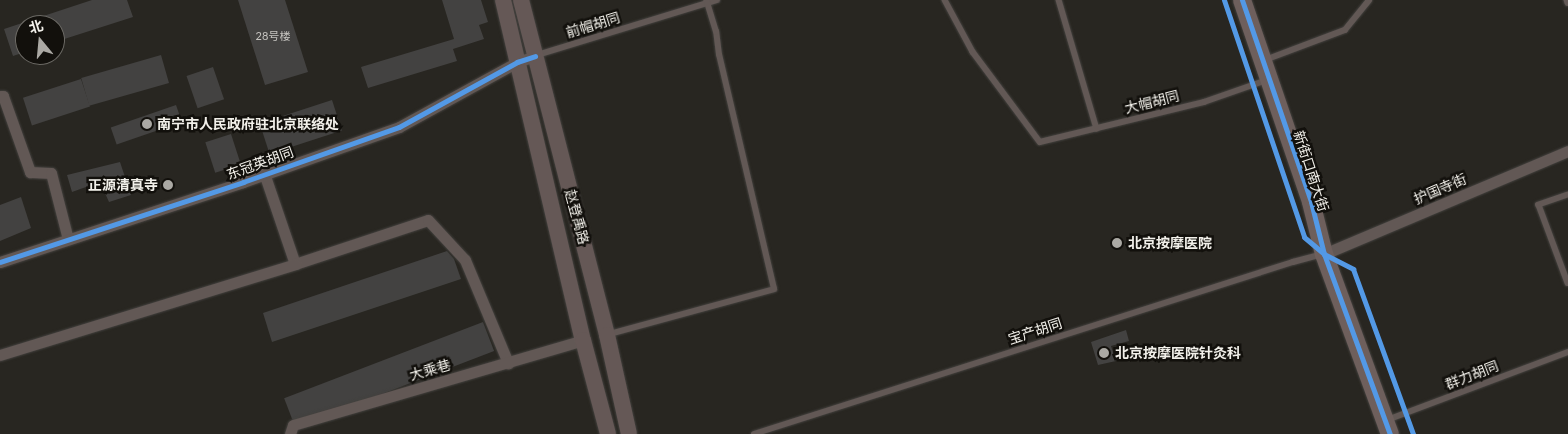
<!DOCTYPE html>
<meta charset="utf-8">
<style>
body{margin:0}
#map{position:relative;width:1568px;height:434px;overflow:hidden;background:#282621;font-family:Lato,"Noto Sans SC",sans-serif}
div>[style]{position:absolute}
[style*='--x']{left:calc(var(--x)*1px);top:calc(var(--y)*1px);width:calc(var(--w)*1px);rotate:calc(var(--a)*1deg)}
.building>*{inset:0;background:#434241;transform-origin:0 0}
.roads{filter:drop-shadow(0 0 1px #43413e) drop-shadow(0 0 1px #43413e)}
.service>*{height:5.5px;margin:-2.75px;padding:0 2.75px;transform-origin:2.75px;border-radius:2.75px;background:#625855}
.minor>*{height:11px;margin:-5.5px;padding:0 5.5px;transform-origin:5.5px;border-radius:5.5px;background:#625855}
.secondary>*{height:16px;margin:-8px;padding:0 8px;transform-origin:8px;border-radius:8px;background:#655856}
.primary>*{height:18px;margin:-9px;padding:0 9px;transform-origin:9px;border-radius:9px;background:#6e5f5c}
.cycleway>*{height:5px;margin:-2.5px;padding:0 2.5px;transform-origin:2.5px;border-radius:2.5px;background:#5399e6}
.dots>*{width:14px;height:14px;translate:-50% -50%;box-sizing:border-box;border:2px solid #12100c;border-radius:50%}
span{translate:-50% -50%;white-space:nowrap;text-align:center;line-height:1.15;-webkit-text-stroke:5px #12100c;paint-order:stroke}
.number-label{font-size:11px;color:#c6c4c0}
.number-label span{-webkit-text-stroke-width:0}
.street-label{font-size:14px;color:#f2f0ea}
.poi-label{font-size:14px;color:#f2f0ea;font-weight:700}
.left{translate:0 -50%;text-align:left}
.right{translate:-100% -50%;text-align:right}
.north{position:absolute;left:15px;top:15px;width:50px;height:50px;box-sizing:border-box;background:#12100c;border:1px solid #6c6a65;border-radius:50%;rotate:343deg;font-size:14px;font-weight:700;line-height:20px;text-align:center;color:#f2f0ea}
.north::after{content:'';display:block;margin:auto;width:18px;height:22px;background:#aba9a4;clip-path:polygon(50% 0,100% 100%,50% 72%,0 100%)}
</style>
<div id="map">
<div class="building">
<i style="clip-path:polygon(92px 0,127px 0,133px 17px,55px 42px,55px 25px,25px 25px,25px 52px,13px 56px,4px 29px)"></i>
<i style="clip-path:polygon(238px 0,285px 0,308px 72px,265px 85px)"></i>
<i style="clip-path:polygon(442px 0,481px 0,488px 22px,479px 25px,484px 39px,453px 49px,457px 61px,368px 88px,361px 67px,454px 39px)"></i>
<i style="left:161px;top:55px;width:29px;height:83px;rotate:74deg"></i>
<i style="left:213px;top:67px;width:34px;height:28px;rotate:71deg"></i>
<i style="left:81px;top:79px;width:29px;height:61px;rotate:72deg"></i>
<i style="left:332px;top:100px;width:32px;height:76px;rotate:72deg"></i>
<i style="left:176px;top:105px;width:18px;height:69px;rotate:71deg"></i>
<i style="left:231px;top:134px;width:32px;height:27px;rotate:72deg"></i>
<i style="clip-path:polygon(120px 162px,131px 195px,109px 202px,100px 182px,72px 192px,67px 175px)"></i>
<i style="clip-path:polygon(21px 197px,31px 228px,0 241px,0 205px)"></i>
<i style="clip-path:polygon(447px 251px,454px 259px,461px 279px,272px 342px,263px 313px)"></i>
<i style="left:483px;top:322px;width:31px;height:213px;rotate:69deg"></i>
<i style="clip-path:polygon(1126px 330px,1129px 341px,1111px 346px,1116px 361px,1098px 365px,1091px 342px)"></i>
</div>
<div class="roads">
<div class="service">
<i style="--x:945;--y:0;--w:59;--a:61.7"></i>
<i style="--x:973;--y:52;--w:112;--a:53.3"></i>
<i style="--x:1040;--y:142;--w:169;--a:-13.7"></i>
<i style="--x:1204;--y:102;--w:67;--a:-19.2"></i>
<i style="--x:1059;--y:0;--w:134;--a:73.6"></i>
<i style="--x:1567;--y:0;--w:3;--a:72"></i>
<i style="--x:537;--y:55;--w:188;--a:-17"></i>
<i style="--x:1265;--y:60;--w:85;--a:-20.6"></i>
<i style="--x:1345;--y:30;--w:38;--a:-51"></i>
<i style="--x:1568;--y:195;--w:31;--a:161"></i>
<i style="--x:1539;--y:205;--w:83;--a:69.6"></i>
<i style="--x:610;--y:334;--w:170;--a:-15.3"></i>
<i style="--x:774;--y:289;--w:240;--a:-103.2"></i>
<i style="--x:719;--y:55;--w:23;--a:-97"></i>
<i style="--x:716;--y:32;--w:34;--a:-107"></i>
<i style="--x:1387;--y:420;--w:193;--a:-20.6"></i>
<i style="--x:754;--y:434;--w:566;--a:-17.7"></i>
<i style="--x:1293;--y:262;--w:30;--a:-15"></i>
</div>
<div class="minor">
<i style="--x:0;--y:96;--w:3;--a:0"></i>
<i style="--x:3;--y:96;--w:81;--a:70.4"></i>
<i style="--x:30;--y:172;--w:21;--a:3"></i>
<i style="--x:51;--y:173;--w:68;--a:75.6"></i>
<i style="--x:264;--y:173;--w:96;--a:71.2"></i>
<i style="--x:295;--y:264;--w:140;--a:-18.3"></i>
<i style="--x:428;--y:220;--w:54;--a:47.2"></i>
<i style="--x:465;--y:260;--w:112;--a:67.3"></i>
<i style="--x:1324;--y:254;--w:265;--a:-22.9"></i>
<i style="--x:0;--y:262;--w:256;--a:-18.2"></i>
<i style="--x:243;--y:182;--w:165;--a:-19.4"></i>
<i style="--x:399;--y:127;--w:135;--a:-28.8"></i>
<i style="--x:517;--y:62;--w:19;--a:-18"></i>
<i style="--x:0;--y:355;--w:309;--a:-17.1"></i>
<i style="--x:290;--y:434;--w:9;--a:-72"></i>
<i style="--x:293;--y:425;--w:302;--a:-16.3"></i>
</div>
<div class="secondary">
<i style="--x:503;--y:0;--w:349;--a:76.8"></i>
<i style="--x:583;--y:340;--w:97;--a:75.1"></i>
<i style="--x:521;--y:0;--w:346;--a:75.6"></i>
<i style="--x:607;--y:335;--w:101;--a:77.5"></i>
</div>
<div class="primary">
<i style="--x:1242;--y:0;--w:213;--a:71.1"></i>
<i style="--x:1311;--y:202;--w:54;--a:76"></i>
<i style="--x:1324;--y:254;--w:192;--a:69.9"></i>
</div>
</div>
<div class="cycleway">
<i style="--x:1224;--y:0;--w:250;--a:71.3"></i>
<i style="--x:1304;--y:237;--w:26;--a:40"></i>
<i style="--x:1324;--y:254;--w:33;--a:27"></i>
<i style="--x:1353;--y:269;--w:176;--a:70"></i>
<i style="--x:1242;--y:0;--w:213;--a:71.1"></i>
<i style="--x:1311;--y:202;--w:54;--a:76"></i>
<i style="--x:1324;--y:254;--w:192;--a:69.9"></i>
<i style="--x:0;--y:262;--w:256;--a:-18.2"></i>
<i style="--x:243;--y:182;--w:165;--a:-19.4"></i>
<i style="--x:399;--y:127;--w:135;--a:-28.8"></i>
<i style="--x:517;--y:62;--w:19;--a:-18"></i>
</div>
<div class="dots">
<i style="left:147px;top:124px;background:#aba9a4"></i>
<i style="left:168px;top:185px;background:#aba9a4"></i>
<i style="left:1117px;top:243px;background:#aba9a4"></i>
<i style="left:1104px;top:353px;background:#aba9a4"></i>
</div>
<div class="number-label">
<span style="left:273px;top:36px">28号楼</span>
</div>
<div class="street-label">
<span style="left:593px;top:25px;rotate:-17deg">前帽胡同</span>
<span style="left:1152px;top:102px;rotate:-14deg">大帽胡同</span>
<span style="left:260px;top:163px;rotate:-20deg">东冠英胡同</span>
<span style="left:1311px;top:171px;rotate:72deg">新街口南大街</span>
<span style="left:1440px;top:189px;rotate:-23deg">护国寺街</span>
<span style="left:577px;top:217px;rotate:75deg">赵登禹路</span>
<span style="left:1035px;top:331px;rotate:-18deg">宝产胡同</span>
<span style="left:430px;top:370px;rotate:-16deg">大乘巷</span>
<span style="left:1472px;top:375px;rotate:-21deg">群力胡同</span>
</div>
<div class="poi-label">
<span class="left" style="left:157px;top:124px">南宁市人民政府驻北京联络处</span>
<span class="right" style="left:158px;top:185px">正源清真寺</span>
<span class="left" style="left:1128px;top:243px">北京按摩医院</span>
<span class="left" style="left:1115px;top:353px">北京按摩医院针灸科</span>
</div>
<div class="north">北</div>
</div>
